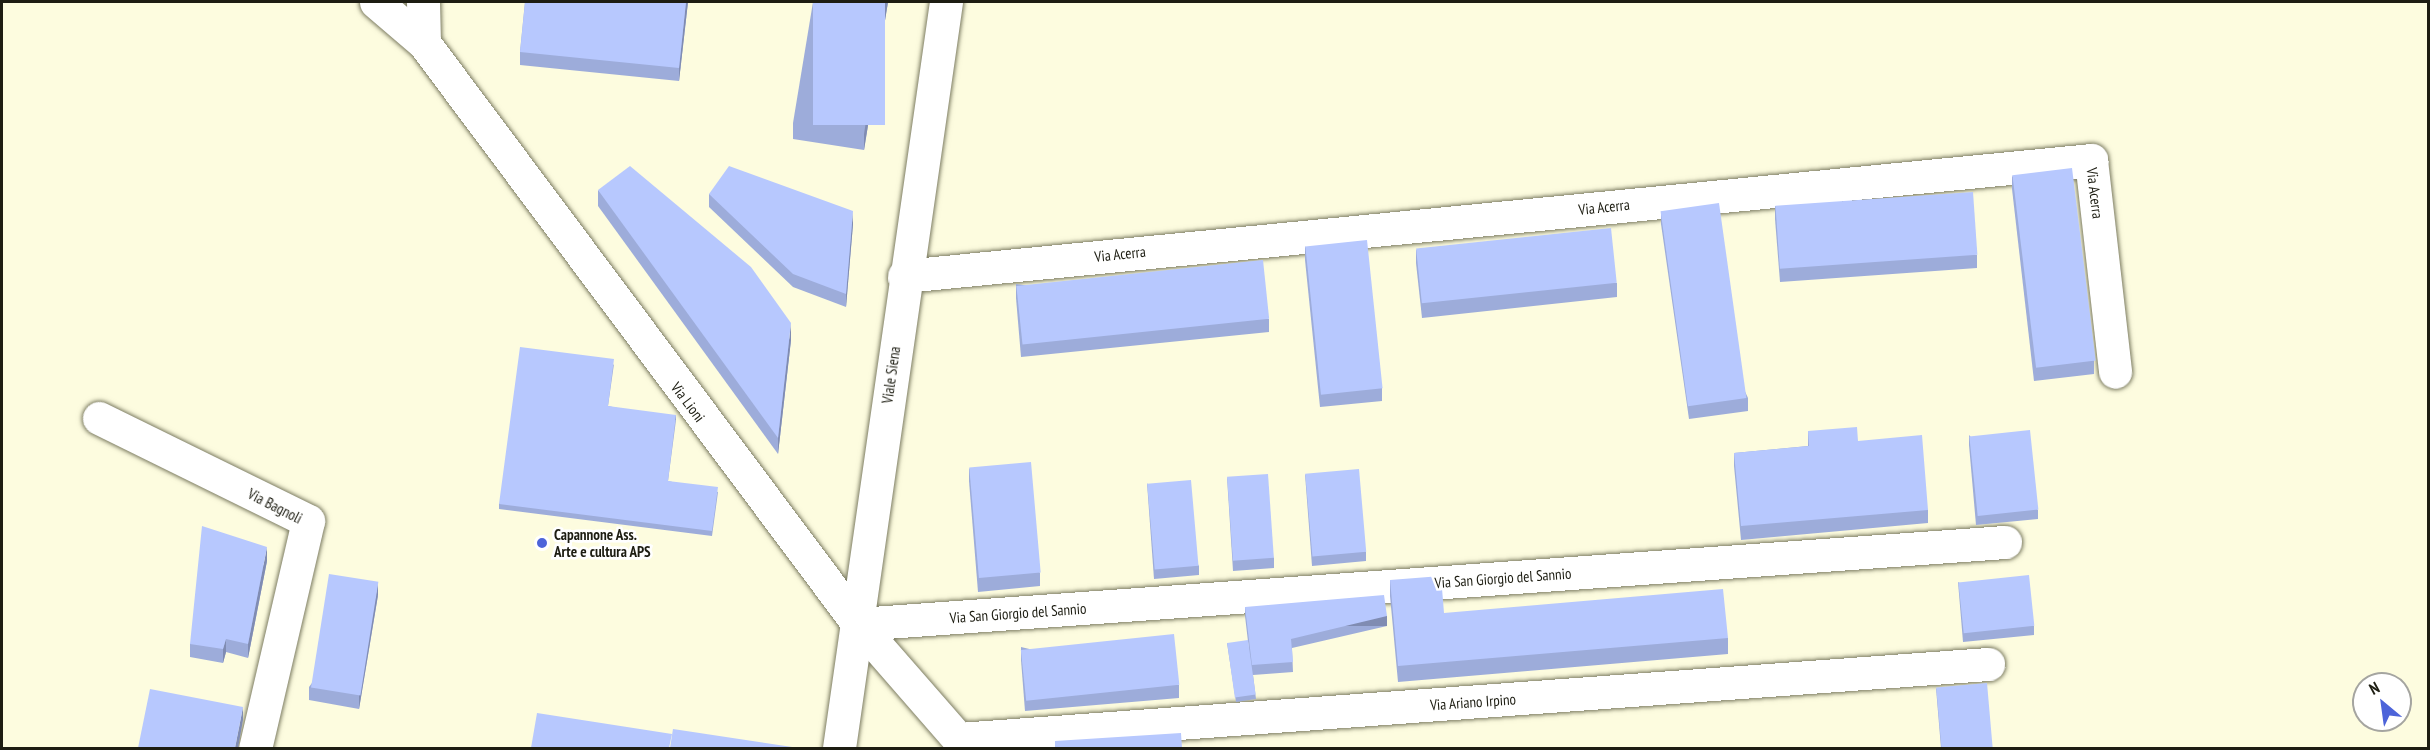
<!DOCTYPE html>
<style>
body{margin:0}
#map{position:relative;width:2430px;height:750px;overflow:hidden;background:#fdfcdf;font-family:"PT Sans Narrow",sans-serif}
div>[style]{position:absolute}
[style*='--x']{left:calc(var(--x)*1px);top:calc(var(--y)*1px);width:calc(var(--w)*1px);rotate:calc(var(--a)*1deg)}
.roads{filter:drop-shadow(0 0 2px #7d7d63) drop-shadow(0 0 2px #7d7d63)}
.street>*{height:33px;margin:-16.5px;padding:0 16.5px;transform-origin:16.5px;border-radius:16.5px;background:#fff}
.secondary>*{height:33px;margin:-16.5px;padding:0 16.5px;transform-origin:16.5px;border-radius:16.5px;background:#fff}
.wall>*{inset:0;background:#9dacda}
.shaded-wall>*{inset:0;background:#808cb2;transform-origin:0 0}
.building>*{inset:0;background:#b7c8fe;transform-origin:0 0}
.dots>*{width:16px;height:16px;translate:-50% -50%;box-sizing:border-box;border:3px solid #fff;border-radius:50%}
span{translate:-50% -50%;white-space:nowrap;text-align:center;line-height:1.15;-webkit-text-stroke:5px #fff;paint-order:stroke}
.street-label{font-size:15px;color:#1d1d12}
.poi-label{font-size:15px;color:#1d1d12;font-weight:700}
.left{translate:0 -50%;text-align:left}
.frame{position:absolute;inset:0;border:3px solid #1d1d12;pointer-events:none}
.north{position:absolute;left:2352px;top:672px;width:60px;height:60px;box-sizing:border-box;background:#fff;border:2px solid #a5a5a0;border-radius:50%;rotate:331deg;font-size:16px;font-weight:700;line-height:24px;text-align:center;color:#1d1d12}
.north::after{content:'';display:block;margin:auto;width:21px;height:27px;background:#4d64d9;clip-path:polygon(50% 0,100% 100%,50% 72%,0 100%)}
</style>
<div id="map">
<div class="roads">
<div class="street">
<i style="--x:423;--y:2;--w:41;--a:88.6"></i>
<i style="--x:904;--y:276;--w:1193;--a:-5.58"></i>
<i style="--x:2091;--y:160;--w:213;--a:83.5"></i>
<i style="--x:99;--y:418;--w:233;--a:26.2"></i>
<i style="--x:308;--y:521;--w:233;--a:103.1"></i>
<i style="--x:858;--y:624;--w:1150;--a:-4.09"></i>
<i style="--x:959;--y:739;--w:1032;--a:-4.17"></i>
</div>
<div class="secondary">
<i style="--x:376;--y:2;--w:63;--a:40.5"></i>
<i style="--x:424;--y:43;--w:725;--a:53.24"></i>
<i style="--x:858;--y:624;--w:164;--a:48.9"></i>
<i style="--x:839;--y:748;--w:754;--a:-81.84"></i>
</div>
</div>
<div class="wall">
<i style="clip-path:polygon(525px 2px,688px 2px,679px 81px,520px 65px,520px 52px)"></i>
<i style="clip-path:polygon(813px 2px,888px 2px,864px 150px,793px 139px,793px 123px)"></i>
<i style="clip-path:polygon(2012px 175px,2094px 361px,2094px 374px,2034px 381px,2012px 189px)"></i>
<i style="clip-path:polygon(598px 190px,791px 340px,778px 454px,598px 206px)"></i>
<i style="clip-path:polygon(709px 194px,853px 224px,846px 307px,793px 287px,709px 207px)"></i>
<i style="clip-path:polygon(1775px 206px,1977px 255px,1977px 268px,1780px 282px,1775px 219px)"></i>
<i style="clip-path:polygon(1661px 211px,1748px 398px,1748px 411px,1689px 419px,1661px 224px)"></i>
<i style="clip-path:polygon(1305px 246px,1382px 388px,1382px 401px,1320px 407px,1305px 260px)"></i>
<i style="clip-path:polygon(1416px 250px,1617px 283px,1617px 297px,1422px 318px,1416px 263px)"></i>
<i style="clip-path:polygon(1016px 284px,1269px 319px,1269px 332px,1021px 357px,1016px 298px)"></i>
<i style="clip-path:polygon(614px 364px,608px 406px,676px 420px,668px 481px,718px 492px,712px 536px,499px 509px,499px 504px)"></i>
<i style="clip-path:polygon(1808px 431px,1858px 441px,1928px 510px,1928px 523px,1741px 540px,1734px 466px,1734px 453px,1808px 446px)"></i>
<i style="clip-path:polygon(1969px 435px,2038px 510px,2038px 519px,1976px 525px,1969px 445px)"></i>
<i style="clip-path:polygon(969px 468px,1040px 573px,1040px 586px,978px 592px,969px 481px)"></i>
<i style="clip-path:polygon(1305px 474px,1366px 552px,1366px 561px,1312px 566px)"></i>
<i style="clip-path:polygon(1227px 477px,1274px 558px,1274px 568px,1233px 571px)"></i>
<i style="clip-path:polygon(1147px 483px,1199px 566px,1199px 575px,1154px 579px)"></i>
<i style="clip-path:polygon(267px 561px,248px 658px,226px 652px,223px 663px,190px 657px,190px 644px)"></i>
<i style="clip-path:polygon(1390px 580px,1444px 613px,1728px 638px,1728px 654px,1398px 682px,1390px 596px)"></i>
<i style="clip-path:polygon(1958px 582px,2034px 626px,2034px 635px,1963px 642px)"></i>
<i style="clip-path:polygon(378px 595px,359px 709px,309px 700px,309px 687px)"></i>
<i style="clip-path:polygon(1245px 607px,1387px 626px,1292px 648px,1293px 672px,1253px 675px,1256px 699px,1236px 702px,1227px 643px,1249px 650px,1245px 616px)"></i>
<i style="clip-path:polygon(1021px 647px,1179px 685px,1179px 698px,1025px 711px,1021px 660px)"></i>
<i style="clip-path:polygon(1936px 688px,1993px 748px,1941px 748px)"></i>
</div>
<div class="shaded-wall">
<i style="clip-path:polygon(686px 2px,688px 2px,679px 81px,679px 68px)"></i>
<i style="clip-path:polygon(885px 2px,888px 2px,864px 150px,864px 134px)"></i>
<i style="clip-path:polygon(853px 211px,853px 224px,846px 307px,846px 294px)"></i>
<i style="clip-path:polygon(791px 323px,791px 340px,778px 454px,778px 438px)"></i>
<i style="left:676px;top:415px;width:5px;height:66px;rotate:90deg"></i>
<i style="clip-path:polygon(267px 547px,267px 561px,248px 658px,248px 644px)"></i>
<i style="clip-path:polygon(378px 582px,378px 595px,359px 709px,359px 695px)"></i>
<i style="left:1387px;top:616px;width:10px;height:99px;rotate:90deg"></i>
<i style="clip-path:polygon(226px 639px,226px 652px,223px 663px,223px 649px)"></i>
<i style="clip-path:polygon(243px 707px,243px 720px,238px 748px,235px 748px)"></i>
</div>
<div class="building">
<i style="clip-path:polygon(525px 2px,686px 2px,679px 68px,520px 52px)"></i>
<i style="left:813px;top:2px;width:72px;height:123px"></i>
<i style="clip-path:polygon(630px 166px,751px 267px,791px 323px,778px 438px,598px 190px)"></i>
<i style="clip-path:polygon(729px 166px,853px 211px,846px 294px,793px 274px,709px 194px)"></i>
<i style="left:2072px;top:168px;width:194px;height:60px;rotate:83deg"></i>
<i style="left:1973px;top:192px;width:63px;height:198px;rotate:86deg"></i>
<i style="left:1719px;top:203px;width:197px;height:59px;rotate:82deg"></i>
<i style="left:1611px;top:228px;width:55px;height:196px;rotate:84deg"></i>
<i style="left:1367px;top:240px;width:149px;height:62px;rotate:84deg"></i>
<i style="left:1263px;top:260px;width:59px;height:248px;rotate:84deg"></i>
<i style="clip-path:polygon(520px 347px,614px 359px,608px 406px,676px 415px,668px 481px,718px 487px,712px 531px,499px 504px)"></i>
<i style="clip-path:polygon(1857px 427px,1858px 441px,1922px 435px,1928px 510px,1741px 526px,1734px 453px,1809px 446px,1808px 431px)"></i>
<i style="left:2030px;top:430px;width:80px;height:61px;rotate:84deg"></i>
<i style="left:1031px;top:462px;width:111px;height:62px;rotate:85deg"></i>
<i style="left:1359px;top:469px;width:83px;height:54px;rotate:85deg"></i>
<i style="left:1268px;top:474px;width:84px;height:41px;rotate:86deg"></i>
<i style="left:1191px;top:480px;width:86px;height:44px;rotate:85deg"></i>
<i style="clip-path:polygon(202px 526px,267px 547px,248px 644px,226px 639px,223px 649px,190px 644px)"></i>
<i style="left:329px;top:574px;width:50px;height:115px;rotate:9deg"></i>
<i style="left:2029px;top:575px;width:51px;height:71px;rotate:84deg"></i>
<i style="clip-path:polygon(1441px 576px,1444px 613px,1723px 589px,1728px 638px,1398px 666px,1390px 580px)"></i>
<i style="clip-path:polygon(1384px 595px,1387px 616px,1291px 639px,1293px 662px,1252px 665px,1245px 607px)"></i>
<i style="left:1174px;top:634px;width:51px;height:154px;rotate:84deg"></i>
<i style="left:1248px;top:640px;width:55px;height:21px;rotate:82deg"></i>
<i style="left:1987px;top:683px;width:65px;height:51px;rotate:85deg"></i>
<i style="clip-path:polygon(150px 689px,243px 707px,235px 748px,138px 748px)"></i>
<i style="clip-path:polygon(537px 713px,672px 734px,669px 748px,531px 748px)"></i>
<i style="clip-path:polygon(673px 729px,799px 748px,670px 748px)"></i>
<i style="clip-path:polygon(1181px 733px,1182px 748px,1055px 748px,1055px 741px)"></i>
</div>
<div class="dots">
<i style="left:542px;top:543px;background:#4d64d9"></i>
</div>
<div class="street-label">
<span style="left:2095px;top:193px;rotate:83deg">Via Acerra</span>
<span style="left:1604px;top:207px;rotate:-6deg">Via Acerra</span>
<span style="left:1120px;top:254px;rotate:-6deg">Via Acerra</span>
<span style="left:891px;top:375px;rotate:-82deg">Viale Siena</span>
<span style="left:688px;top:402px;rotate:53deg">Via Lioni</span>
<span style="left:275px;top:506px;rotate:27deg">Via Bagnoli</span>
<span style="left:1503px;top:578px;rotate:-4deg">Via San Giorgio del Sannio</span>
<span style="left:1018px;top:613px;rotate:-4deg">Via San Giorgio del Sannio</span>
<span style="left:1473px;top:702px;rotate:-4deg">Via Ariano Irpino</span>
</div>
<div class="poi-label">
<span class="left" style="left:554px;top:543px">Capannone Ass.<br>Arte e cultura APS</span>
</div>
<div class="frame"></div>
<div class="north">N</div>
</div>
